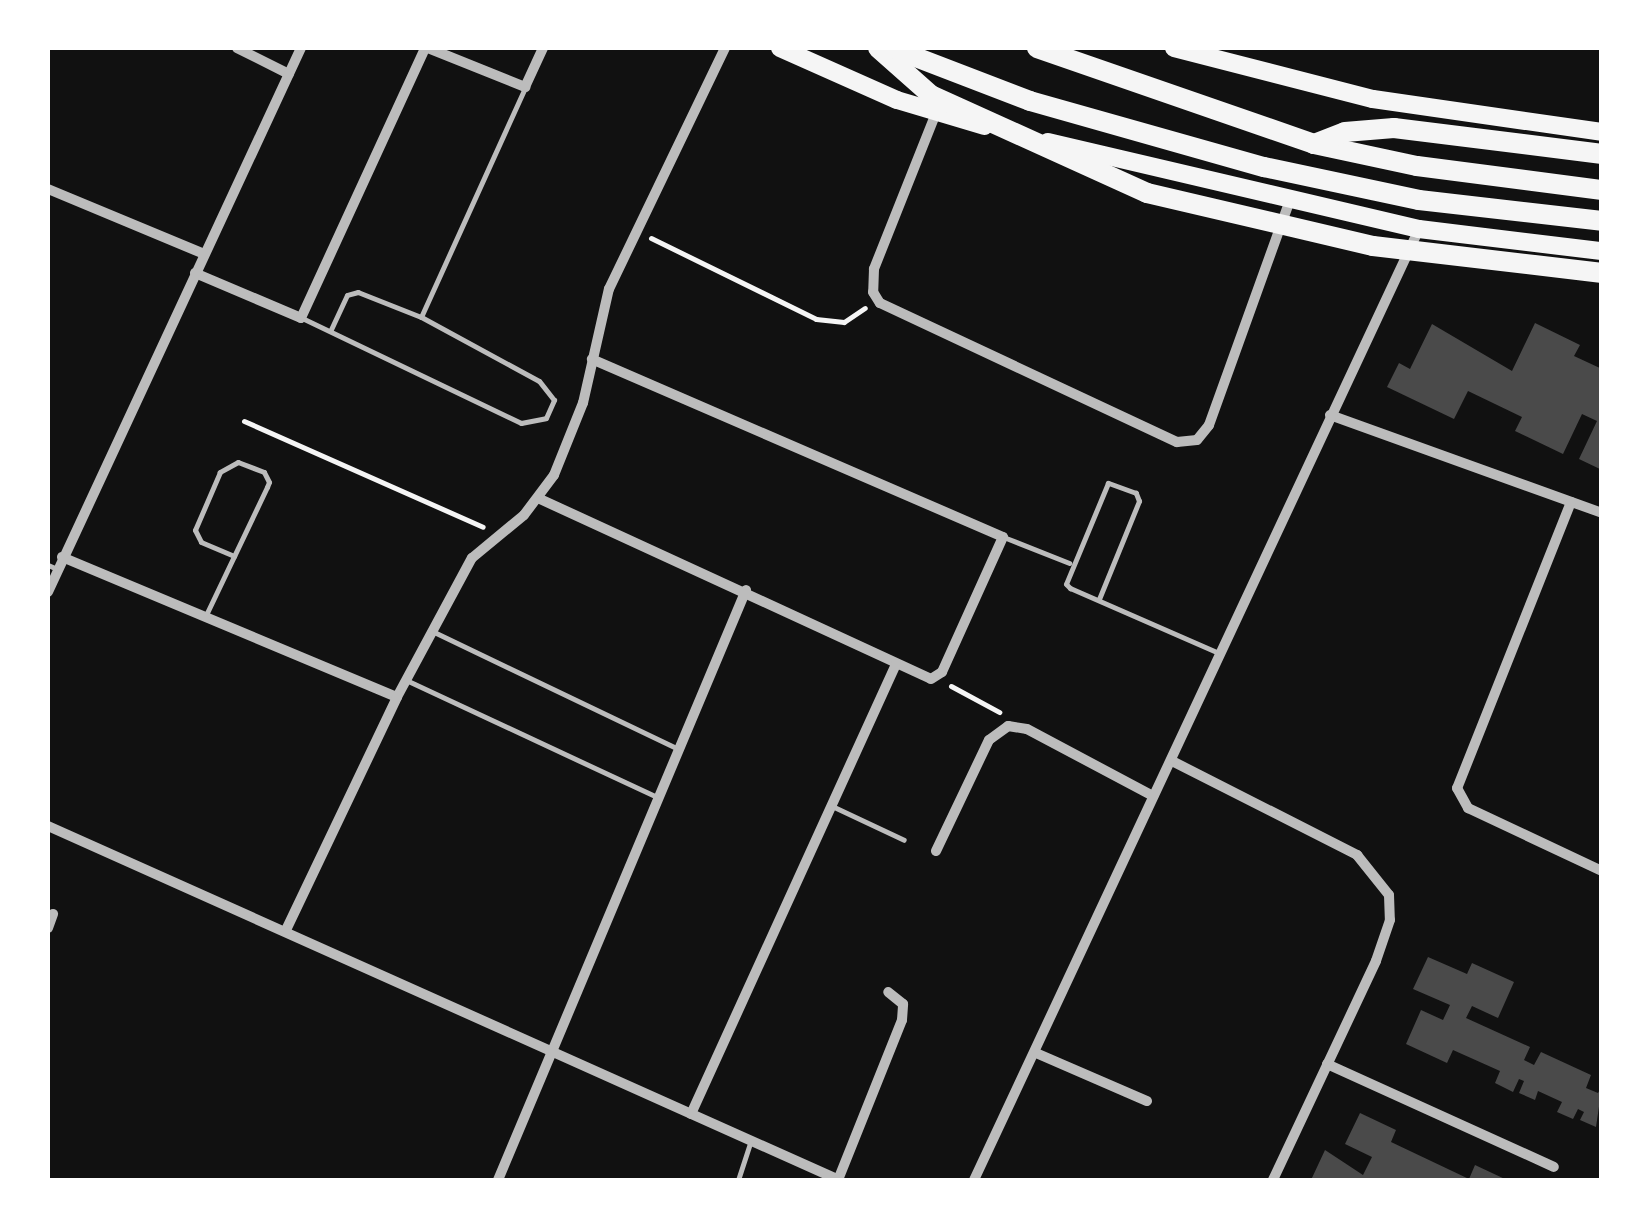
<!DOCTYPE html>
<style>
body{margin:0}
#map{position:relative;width:1649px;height:1228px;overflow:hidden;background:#111;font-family:"Archivo Narrow",sans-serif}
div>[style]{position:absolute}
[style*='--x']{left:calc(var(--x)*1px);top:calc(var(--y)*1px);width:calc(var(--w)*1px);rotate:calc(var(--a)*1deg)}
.building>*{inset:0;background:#4a4a4a}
.path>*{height:5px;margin:-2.5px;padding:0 2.5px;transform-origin:2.5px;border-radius:2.5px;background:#f5f5f5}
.service>*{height:5px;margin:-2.5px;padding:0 2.5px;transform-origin:2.5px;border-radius:2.5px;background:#bcbcbc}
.minor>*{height:10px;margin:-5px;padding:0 5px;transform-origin:5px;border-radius:5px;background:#bcbcbc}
.primary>*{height:18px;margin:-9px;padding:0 9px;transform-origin:9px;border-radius:9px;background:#f5f5f5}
.motorway>*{height:20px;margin:-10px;padding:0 10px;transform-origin:10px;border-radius:10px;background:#f5f5f5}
span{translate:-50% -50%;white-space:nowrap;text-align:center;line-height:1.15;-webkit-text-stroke:8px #fff;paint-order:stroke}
.frame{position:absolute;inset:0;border:50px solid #fff;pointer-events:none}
</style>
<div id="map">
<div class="building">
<i style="clip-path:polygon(1535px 323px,1580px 345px,1574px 356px,1602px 369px,1602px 470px,1579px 459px,1597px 421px,1582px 414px,1563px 454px,1515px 431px,1522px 417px,1468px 391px,1454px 419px,1387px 387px,1399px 363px,1410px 369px,1432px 324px,1512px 371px)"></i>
<i style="clip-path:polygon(1428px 957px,1467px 974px,1472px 963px,1514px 982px,1498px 1018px,1472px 1006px,1466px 1018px,1530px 1047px,1524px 1060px,1534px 1065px,1541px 1052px,1591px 1075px,1586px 1088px,1598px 1093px,1602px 1086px,1596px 1127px,1580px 1120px,1584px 1112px,1578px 1109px,1573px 1119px,1557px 1112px,1562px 1102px,1538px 1091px,1535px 1100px,1519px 1093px,1524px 1081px,1519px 1079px,1513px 1092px,1495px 1083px,1500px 1071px,1453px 1050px,1447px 1063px,1406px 1044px,1421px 1010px,1443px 1020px,1450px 1005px,1413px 989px)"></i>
<i style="clip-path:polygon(1360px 1113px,1396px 1130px,1391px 1142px,1469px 1179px,1475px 1165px,1507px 1180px,1311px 1180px,1325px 1150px,1363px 1175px,1372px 1157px,1345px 1144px)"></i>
</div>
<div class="path">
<i style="--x:651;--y:238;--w:184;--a:26.1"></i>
<i style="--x:816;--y:319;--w:28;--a:6"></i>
<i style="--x:844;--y:322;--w:25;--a:-34"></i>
<i style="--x:244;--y:421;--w:261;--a:23.9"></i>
<i style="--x:951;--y:686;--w:55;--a:28.4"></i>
</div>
<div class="service">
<i style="--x:421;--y:317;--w:252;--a:-65.6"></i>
<i style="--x:302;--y:318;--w:243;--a:25.6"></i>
<i style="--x:521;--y:423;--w:25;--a:-11"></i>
<i style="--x:546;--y:418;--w:20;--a:-66"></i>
<i style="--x:554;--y:400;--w:24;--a:-128"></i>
<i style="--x:539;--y:381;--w:134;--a:-151.5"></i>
<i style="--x:421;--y:317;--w:68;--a:-158.4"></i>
<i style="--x:358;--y:292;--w:11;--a:165"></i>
<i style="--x:347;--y:295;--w:38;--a:115"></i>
<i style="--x:1006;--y:538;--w:68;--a:21.6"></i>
<i style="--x:48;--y:565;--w:10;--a:24"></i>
<i style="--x:1099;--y:599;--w:106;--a:-67.8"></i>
<i style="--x:1139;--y:501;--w:9;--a:-111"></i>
<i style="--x:1136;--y:493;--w:30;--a:-160"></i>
<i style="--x:1108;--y:483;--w:109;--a:112.6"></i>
<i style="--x:1066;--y:584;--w:6;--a:45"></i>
<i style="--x:1070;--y:588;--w:163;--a:23.6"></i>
<i style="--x:205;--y:617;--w:144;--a:-64.5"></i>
<i style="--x:267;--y:487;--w:5;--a:-68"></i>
<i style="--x:269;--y:482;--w:11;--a:-117"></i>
<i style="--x:264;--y:472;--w:28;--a:-159"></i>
<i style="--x:238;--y:462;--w:21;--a:151"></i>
<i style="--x:220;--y:472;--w:63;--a:113.3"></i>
<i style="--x:195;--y:530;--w:13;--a:63"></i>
<i style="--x:201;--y:542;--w:36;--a:23"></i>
<i style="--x:434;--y:632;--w:268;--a:25.6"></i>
<i style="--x:406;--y:680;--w:277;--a:25"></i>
<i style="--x:834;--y:807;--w:77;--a:25.2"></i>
<i style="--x:738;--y:1180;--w:39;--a:-72"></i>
</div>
<div class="minor">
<i style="--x:237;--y:48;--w:58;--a:26.6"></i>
<i style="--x:428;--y:48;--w:105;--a:21.9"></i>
<i style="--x:525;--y:87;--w:43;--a:-65.2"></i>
<i style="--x:936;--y:113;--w:168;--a:111.7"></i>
<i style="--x:874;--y:269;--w:23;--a:92"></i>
<i style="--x:873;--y:292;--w:13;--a:58"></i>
<i style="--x:880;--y:303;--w:328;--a:25.1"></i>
<i style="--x:1177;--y:442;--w:20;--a:-6"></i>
<i style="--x:1197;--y:440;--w:19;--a:-51"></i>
<i style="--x:1209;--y:425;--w:236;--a:-70.2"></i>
<i style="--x:48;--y:189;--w:169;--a:22.6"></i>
<i style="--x:195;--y:273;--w:115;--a:23"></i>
<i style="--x:301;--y:318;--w:297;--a:-65.3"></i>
<i style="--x:1330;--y:415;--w:289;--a:19.8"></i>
<i style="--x:540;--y:499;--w:430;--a:24.7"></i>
<i style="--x:931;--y:679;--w:13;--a:-32"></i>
<i style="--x:942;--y:672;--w:148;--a:-65.7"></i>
<i style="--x:1003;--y:537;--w:448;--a:-156.6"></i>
<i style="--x:1571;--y:502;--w:308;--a:111.7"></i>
<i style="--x:1457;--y:788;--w:23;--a:61"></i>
<i style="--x:1468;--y:808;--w:148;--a:25.2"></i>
<i style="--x:62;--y:557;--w:363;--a:22.7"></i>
<i style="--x:48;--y:592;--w:600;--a:-65.06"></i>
<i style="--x:1172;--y:761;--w:208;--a:26.9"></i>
<i style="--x:1357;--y:855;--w:51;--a:51.3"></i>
<i style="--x:1389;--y:895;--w:25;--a:88"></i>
<i style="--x:1390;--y:920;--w:43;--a:108.9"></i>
<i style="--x:1376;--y:961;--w:242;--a:115.2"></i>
<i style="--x:48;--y:826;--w:867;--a:24.11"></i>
<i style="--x:936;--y:851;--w:123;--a:-64.5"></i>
<i style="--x:989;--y:740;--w:24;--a:-36"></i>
<i style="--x:1008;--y:726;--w:19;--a:9"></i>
<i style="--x:1027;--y:729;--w:143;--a:28"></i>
<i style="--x:48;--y:928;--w:15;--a:-70"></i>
<i style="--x:286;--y:930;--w:258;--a:-64.5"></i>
<i style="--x:397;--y:697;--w:158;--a:-61.7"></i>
<i style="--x:472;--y:558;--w:67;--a:-39.6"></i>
<i style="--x:524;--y:515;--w:50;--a:-53.1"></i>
<i style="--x:554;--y:475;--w:78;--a:-68.1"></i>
<i style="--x:583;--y:403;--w:117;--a:-77.2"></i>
<i style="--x:609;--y:289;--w:267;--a:-64.3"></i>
<i style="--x:1036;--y:1053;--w:121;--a:23.4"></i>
<i style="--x:1327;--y:1064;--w:249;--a:24.4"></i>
<i style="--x:691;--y:1114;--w:494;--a:-65.5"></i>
<i style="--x:498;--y:1180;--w:640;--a:-67.2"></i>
<i style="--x:838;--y:1180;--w:172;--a:-68.2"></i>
<i style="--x:902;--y:1020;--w:16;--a:-86"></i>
<i style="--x:903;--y:1004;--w:19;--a:-141"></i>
<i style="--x:974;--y:1180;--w:1050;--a:-64.92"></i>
</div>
<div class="primary">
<i style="--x:780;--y:48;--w:128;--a:24"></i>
<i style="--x:897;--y:100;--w:91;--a:16.6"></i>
<i style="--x:1174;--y:48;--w:205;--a:14.4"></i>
<i style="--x:1373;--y:99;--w:231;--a:8.2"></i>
<i style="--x:1048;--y:142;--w:381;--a:13.2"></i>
<i style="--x:1419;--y:229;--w:184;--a:6.9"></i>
</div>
<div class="motorway">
<i style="--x:878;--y:48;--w:71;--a:41.6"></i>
<i style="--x:931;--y:95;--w:237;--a:24.4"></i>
<i style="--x:1147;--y:193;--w:232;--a:13.2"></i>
<i style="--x:1373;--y:246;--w:231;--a:6.7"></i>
<i style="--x:892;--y:48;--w:148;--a:21"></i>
<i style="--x:1030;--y:101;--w:243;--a:15.8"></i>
<i style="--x:1264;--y:167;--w:158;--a:12"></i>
<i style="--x:1419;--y:200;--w:184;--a:6.5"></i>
<i style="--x:1037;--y:48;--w:293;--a:19.1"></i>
<i style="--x:1314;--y:144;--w:105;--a:12.1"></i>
<i style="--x:1417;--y:166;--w:187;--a:7.4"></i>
<i style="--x:1314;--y:144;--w:33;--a:-21"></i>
<i style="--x:1345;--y:132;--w:49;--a:-4.7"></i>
<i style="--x:1394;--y:128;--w:210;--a:7.1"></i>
</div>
<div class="frame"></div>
</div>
